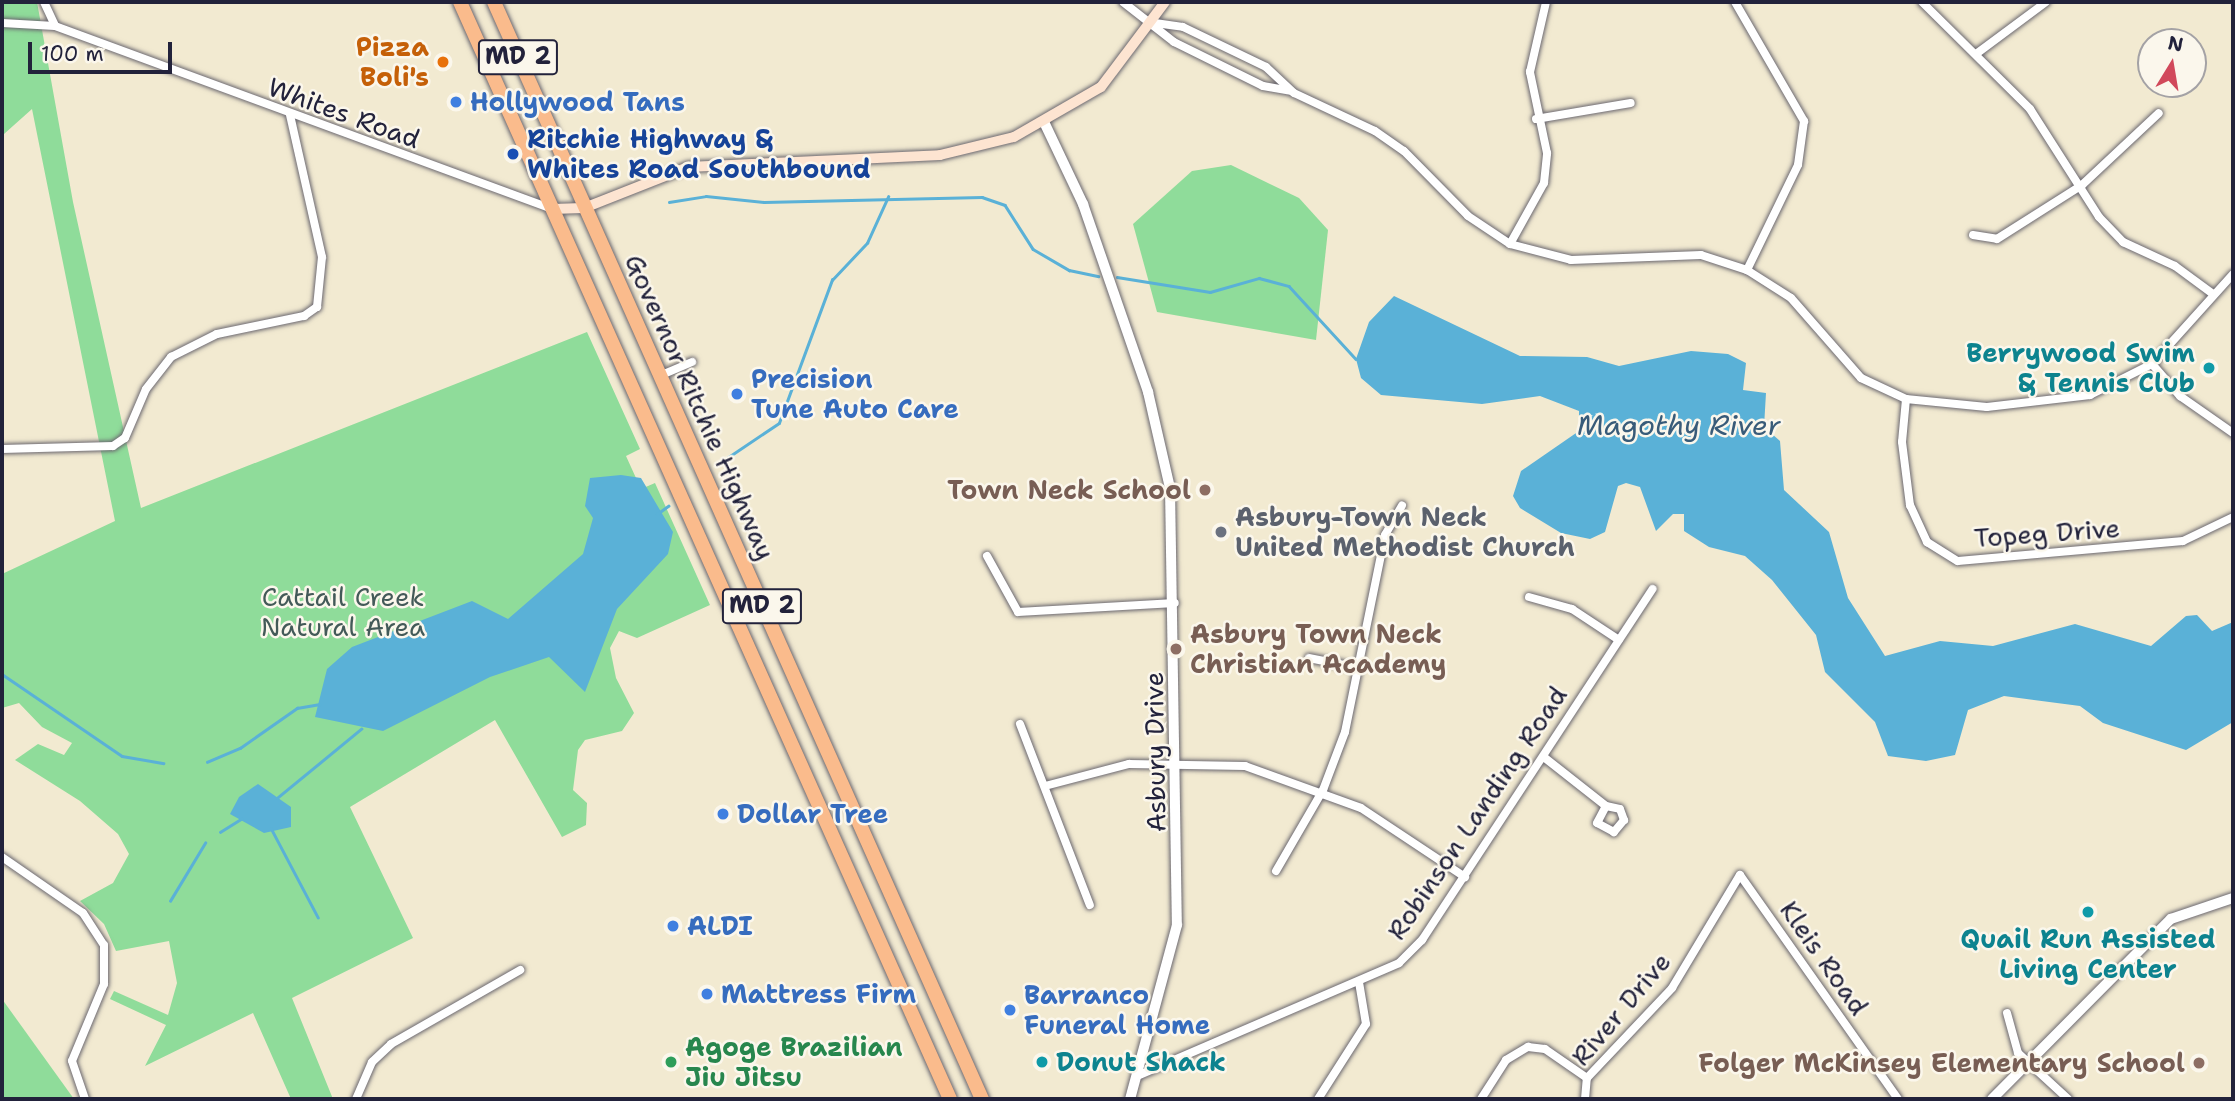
<!DOCTYPE html>
<style>
body{margin:0}
#map{position:relative;width:2235px;height:1101px;overflow:hidden;background:#f2ead1;font-family:"Shantell Sans",sans-serif}
div>[style]{position:absolute}
[style*='--x']{left:calc(var(--x)*1px);top:calc(var(--y)*1px);width:calc(var(--w)*1px);rotate:calc(var(--a)*1deg)}
.green>*{inset:0;background:#8fdc9a}
.water>*{inset:0;background:#5ab1d7}
.stream>*{height:2.5px;margin:-1.25px;padding:0 1.25px;transform-origin:1.25px;border-radius:1.25px;background:#5ab1d7}
.roads{filter:drop-shadow(0 0 2px #6b6870) drop-shadow(0 0 2px #6b6870)}
.minor>*{height:8px;margin:-4px;padding:0 4px;transform-origin:4px;border-radius:4px;background:#fff}
.tertiary>*{height:10px;margin:-5px;padding:0 5px;transform-origin:5px;border-radius:5px;background:#fff}
.secondary>*{height:10px;margin:-5px;padding:0 5px;transform-origin:5px;border-radius:5px;background:#fde4d1}
.trunk>*{height:14px;margin:-7px;padding:0 7px;transform-origin:7px;border-radius:7px;background:#fabb8c}
.dots>*{width:19px;height:19px;translate:-50% -50%;box-sizing:border-box;border:4px solid #fbf7ec;border-radius:50%}
span{translate:-50% -50%;white-space:nowrap;text-align:center;line-height:1.15;-webkit-text-stroke:5px #fbf7ec;paint-order:stroke}
.shield-label span{padding:2px 5px;background:#fbf7ec;border:2px solid;border-radius:5px;-webkit-text-stroke-width:0}
.shield-label{font-size:24px;color:#22223b;font-weight:700}
.food-label{font-size:26px;color:#c56008;font-weight:700}
.right{translate:-100% -50%;text-align:right}
.shop-label{font-size:26px;color:#366cbe;font-weight:700}
.left{translate:0 -50%;text-align:left}
.street-label{font-size:26px;color:#22223b}
.transit-label{font-size:26px;color:#164399;font-weight:700}
.culture-label{font-size:26px;color:#0d838f;font-weight:700}
.education-label{font-size:26px;color:#785e54;font-weight:700}
.worship-label{font-size:26px;color:#5b616d;font-weight:700}
.park-label{font-size:26px;color:#435a58}
.leisure-label{font-size:26px;color:#27864d;font-weight:700}
.water-label{font-size:28px;color:#385b79;font-style:italic}
.frame{position:absolute;inset:0;border:4px solid #22223b;pointer-events:none}
.north{position:absolute;left:2137px;top:28px;width:70px;height:70px;box-sizing:border-box;background:#fbf7ec;border:2px solid #a4a2a5;border-radius:50%;rotate:11deg;font-size:19px;font-weight:700;line-height:28px;text-align:center;color:#22223b}
.north::after{content:'';display:block;margin:auto;width:24px;height:32px;background:#d1495b;clip-path:polygon(50% 0,100% 100%,50% 72%,0 100%)}
.scale{position:absolute;left:28px;top:42px;width:144px;height:32px;box-sizing:border-box;border:4px solid #22223b;border-top:0;padding-left:9px;font-size:21px;line-height:24px;white-space:nowrap;color:#22223b;-webkit-text-stroke:5px #fbf7ec;paint-order:stroke}
</style>
<div id="map">
<div class="green">
<i style="clip-path:polygon(2px 2px,37px 2px,73px 202px,141px 508px,587px 332px,640px 449px,626px 456px,641px 489px,655px 483px,710px 605px,637px 638px,619px 631px,610px 648px,616px 678px,634px 713px,622px 731px,585px 740px,578px 750px,573px 790px,587px 803px,586px 825px,562px 837px,495px 720px,350px 807px,413px 938px,292px 998px,333px 1099px,291px 1099px,253px 1013px,145px 1066px,166px 1025px,110px 999px,114px 991px,168px 1015px,177px 983px,169px 941px,116px 951px,104px 924px,80px 901px,113px 883px,129px 854px,118px 834px,80px 801px,15px 760px,38px 744px,64px 755px,72px 743px,42px 727px,19px 703px,2px 708px,2px 574px,115px 521px,32px 109px,4px 134px)"></i>
<i style="clip-path:polygon(1231px 165px,1299px 198px,1328px 230px,1316px 340px,1157px 312px,1133px 224px,1192px 171px)"></i>
<i style="clip-path:polygon(2px 999px,74px 1099px,2px 1099px)"></i>
</div>
<div class="water">
<i style="clip-path:polygon(1394px 296px,1520px 356px,1587px 357px,1619px 366px,1691px 351px,1728px 354px,1746px 363px,1743px 390px,1766px 393px,1764px 427px,1780px 441px,1784px 490px,1829px 532px,1848px 598px,1885px 656px,1940px 641px,1993px 646px,2075px 624px,2151px 646px,2186px 616px,2197px 615px,2212px 631px,2233px 622px,2233px 722px,2186px 750px,2103px 723px,2080px 706px,2004px 696px,1968px 710px,1955px 755px,1926px 761px,1888px 756px,1875px 722px,1825px 672px,1816px 635px,1772px 580px,1745px 556px,1709px 547px,1684px 531px,1684px 514px,1673px 514px,1656px 531px,1640px 487px,1626px 483px,1618px 486px,1605px 532px,1590px 539px,1561px 533px,1520px 508px,1513px 496px,1521px 471px,1579px 431px,1579px 411px,1540px 396px,1482px 404px,1381px 395px,1361px 378px,1356px 359px,1369px 322px)"></i>
<i style="clip-path:polygon(621px 475px,641px 478px,673px 532px,668px 554px,617px 609px,585px 692px,549px 657px,490px 677px,383px 731px,315px 717px,327px 669px,352px 647px,472px 601px,508px 619px,583px 554px,593px 518px,585px 506px,590px 478px)"></i>
<i style="clip-path:polygon(258px 784px,291px 807px,291px 827px,264px 833px,230px 814px,239px 797px)"></i>
</div>
<div class="stream">
<i style="--x:669;--y:202;--w:37;--a:-9"></i>
<i style="--x:706;--y:196;--w:58;--a:5.9"></i>
<i style="--x:764;--y:202;--w:218;--a:-1.3"></i>
<i style="--x:982;--y:197;--w:24;--a:19"></i>
<i style="--x:1005;--y:205;--w:52;--a:57.5"></i>
<i style="--x:1033;--y:249;--w:42;--a:30.3"></i>
<i style="--x:1069;--y:270;--w:30;--a:12"></i>
<i style="--x:1117;--y:277;--w:94;--a:9.2"></i>
<i style="--x:1210;--y:292;--w:51;--a:-15.9"></i>
<i style="--x:1259;--y:278;--w:31;--a:15"></i>
<i style="--x:1289;--y:286;--w:99;--a:47.5"></i>
<i style="--x:718;--y:464;--w:73;--a:-33.9"></i>
<i style="--x:779;--y:423;--w:153;--a:-69.7"></i>
<i style="--x:832;--y:280;--w:51;--a:-46.6"></i>
<i style="--x:867;--y:243;--w:51;--a:-65.5"></i>
<i style="--x:657;--y:514;--w:14;--a:-36"></i>
<i style="--x:2;--y:674;--w:145;--a:34.3"></i>
<i style="--x:122;--y:756;--w:42;--a:9.7"></i>
<i style="--x:207;--y:762;--w:36;--a:-23"></i>
<i style="--x:240;--y:748;--w:70;--a:-35.1"></i>
<i style="--x:297;--y:708;--w:23;--a:-10"></i>
<i style="--x:277;--y:798;--w:109;--a:-39.4"></i>
<i style="--x:271;--y:828;--w:101;--a:62.2"></i>
<i style="--x:220;--y:832;--w:25;--a:-32"></i>
<i style="--x:170;--y:901;--w:68;--a:-58.9"></i>
</div>
<div class="roads">
<div class="minor">
<i style="--x:44;--y:2;--w:26;--a:65"></i>
<i style="--x:1123;--y:2;--w:65;--a:38.1"></i>
<i style="--x:1174;--y:42;--w:99;--a:26.3"></i>
<i style="--x:1263;--y:86;--w:28;--a:10"></i>
<i style="--x:1735;--y:2;--w:138;--a:59.9"></i>
<i style="--x:1804;--y:121;--w:44;--a:97.8"></i>
<i style="--x:1798;--y:165;--w:117;--a:115.9"></i>
<i style="--x:1922;--y:2;--w:152;--a:44.7"></i>
<i style="--x:2030;--y:109;--w:128;--a:57.4"></i>
<i style="--x:2099;--y:217;--w:35;--a:46"></i>
<i style="--x:2123;--y:242;--w:57;--a:24.8"></i>
<i style="--x:2175;--y:266;--w:47;--a:36.4"></i>
<i style="--x:2;--y:23;--w:53;--a:3.2"></i>
<i style="--x:55;--y:26;--w:530;--a:20.21"></i>
<i style="--x:1155;--y:23;--w:28;--a:8"></i>
<i style="--x:1183;--y:27;--w:92;--a:25.7"></i>
<i style="--x:1266;--y:67;--w:38;--a:43"></i>
<i style="--x:1294;--y:93;--w:89;--a:25.1"></i>
<i style="--x:1375;--y:131;--w:35;--a:35"></i>
<i style="--x:1404;--y:151;--w:91;--a:45.4"></i>
<i style="--x:1468;--y:216;--w:50;--a:33.7"></i>
<i style="--x:1510;--y:244;--w:63;--a:14.7"></i>
<i style="--x:1571;--y:260;--w:130;--a:-2.2"></i>
<i style="--x:1701;--y:255;--w:48;--a:18.1"></i>
<i style="--x:1747;--y:270;--w:52;--a:32.5"></i>
<i style="--x:1791;--y:298;--w:106;--a:48.8"></i>
<i style="--x:1861;--y:378;--w:50;--a:25"></i>
<i style="--x:1906;--y:399;--w:81;--a:5.6"></i>
<i style="--x:1987;--y:407;--w:104;--a:-6.6"></i>
<i style="--x:2090;--y:395;--w:69;--a:-26.6"></i>
<i style="--x:2152;--y:364;--w:121;--a:-48"></i>
<i style="--x:1976;--y:54;--w:87;--a:-36.6"></i>
<i style="--x:1536;--y:119;--w:96;--a:-9.6"></i>
<i style="--x:1973;--y:235;--w:24;--a:9"></i>
<i style="--x:1997;--y:239;--w:101;--a:-32.4"></i>
<i style="--x:2082;--y:185;--w:105;--a:-43.1"></i>
<i style="--x:1510;--y:244;--w:70;--a:-60.9"></i>
<i style="--x:1544;--y:183;--w:30;--a:-84"></i>
<i style="--x:1547;--y:153;--w:83;--a:-101.9"></i>
<i style="--x:1530;--y:72;--w:72;--a:-77.1"></i>
<i style="--x:2152;--y:364;--w:43;--a:48.8"></i>
<i style="--x:2180;--y:396;--w:65;--a:34.9"></i>
<i style="--x:659;--y:376;--w:36;--a:-23"></i>
<i style="--x:1906;--y:399;--w:43;--a:95.3"></i>
<i style="--x:1902;--y:442;--w:64;--a:82.8"></i>
<i style="--x:1910;--y:505;--w:41;--a:65.3"></i>
<i style="--x:1927;--y:542;--w:36;--a:32"></i>
<i style="--x:1958;--y:561;--w:226;--a:-5.1"></i>
<i style="--x:2183;--y:541;--w:55;--a:-25.6"></i>
<i style="--x:2;--y:449;--w:111;--a:-1.5"></i>
<i style="--x:113;--y:446;--w:14;--a:-34"></i>
<i style="--x:125;--y:438;--w:53;--a:-66.8"></i>
<i style="--x:146;--y:389;--w:41;--a:-52"></i>
<i style="--x:171;--y:357;--w:51;--a:-26.6"></i>
<i style="--x:217;--y:334;--w:89;--a:-11.7"></i>
<i style="--x:304;--y:316;--w:16;--a:-35"></i>
<i style="--x:317;--y:307;--w:50;--a:-84.3"></i>
<i style="--x:322;--y:257;--w:146;--a:-102.7"></i>
<i style="--x:987;--y:556;--w:64;--a:61"></i>
<i style="--x:1018;--y:612;--w:157;--a:-3.3"></i>
<i style="--x:1529;--y:597;--w:45;--a:15.6"></i>
<i style="--x:1572;--y:609;--w:56;--a:33.4"></i>
<i style="--x:1309;--y:658;--w:51;--a:11.3"></i>
<i style="--x:1020;--y:724;--w:194;--a:68.9"></i>
<i style="--x:1545;--y:758;--w:78;--a:38.2"></i>
<i style="--x:1606;--y:806;--w:14;--a:12"></i>
<i style="--x:1620;--y:809;--w:12;--a:70"></i>
<i style="--x:1624;--y:820;--w:16;--a:130"></i>
<i style="--x:1614;--y:832;--w:19;--a:-152"></i>
<i style="--x:1597;--y:823;--w:19;--a:-62"></i>
<i style="--x:1045;--y:786;--w:87;--a:-14.7"></i>
<i style="--x:1129;--y:764;--w:116;--a:1"></i>
<i style="--x:1245;--y:766;--w:123;--a:19.9"></i>
<i style="--x:1361;--y:808;--w:125;--a:33.6"></i>
<i style="--x:2;--y:857;--w:98;--a:34.7"></i>
<i style="--x:83;--y:913;--w:38;--a:57"></i>
<i style="--x:104;--y:945;--w:39;--a:90"></i>
<i style="--x:104;--y:984;--w:83;--a:112.6"></i>
<i style="--x:72;--y:1061;--w:40;--a:71.1"></i>
<i style="--x:1276;--y:871;--w:94;--a:-59.9"></i>
<i style="--x:1323;--y:790;--w:62;--a:-69.2"></i>
<i style="--x:1345;--y:732;--w:201;--a:-78.5"></i>
<i style="--x:1385;--y:535;--w:34;--a:-60"></i>
<i style="--x:2007;--y:1013;--w:41;--a:74.6"></i>
<i style="--x:2018;--y:1053;--w:68;--a:42.6"></i>
<i style="--x:1137;--y:1076;--w:285;--a:-23.3"></i>
<i style="--x:1399;--y:963;--w:33;--a:-45"></i>
<i style="--x:1422;--y:940;--w:420;--a:-56.7"></i>
<i style="--x:356;--y:1099;--w:40;--a:-66.6"></i>
<i style="--x:372;--y:1062;--w:26;--a:-43"></i>
<i style="--x:391;--y:1044;--w:149;--a:-29.8"></i>
<i style="--x:1318;--y:1099;--w:89;--a:-57.4"></i>
<i style="--x:1366;--y:1024;--w:43;--a:-99.5"></i>
<i style="--x:1481;--y:1099;--w:46;--a:-57.3"></i>
<i style="--x:1506;--y:1060;--w:26;--a:-31"></i>
<i style="--x:1528;--y:1047;--w:17;--a:7"></i>
<i style="--x:1545;--y:1049;--w:51;--a:34.6"></i>
<i style="--x:1585;--y:1099;--w:21;--a:-85"></i>
<i style="--x:1587;--y:1078;--w:124;--a:-46.6"></i>
<i style="--x:1672;--y:988;--w:132;--a:-59"></i>
<i style="--x:1740;--y:875;--w:274;--a:54.8"></i>
</div>
<div class="tertiary">
<i style="--x:1045;--y:124;--w:89;--a:64.6"></i>
<i style="--x:1083;--y:204;--w:199;--a:70.9"></i>
<i style="--x:1148;--y:392;--w:98;--a:77.1"></i>
<i style="--x:1170;--y:488;--w:437;--a:89.1"></i>
<i style="--x:1177;--y:925;--w:180;--a:105.1"></i>
<i style="--x:1992;--y:1099;--w:254;--a:-45.2"></i>
<i style="--x:2171;--y:919;--w:65;--a:-18.7"></i>
</div>
<div class="secondary">
<i style="--x:552;--y:209;--w:32;--a:-2"></i>
<i style="--x:584;--y:208;--w:112;--a:-21.5"></i>
<i style="--x:688;--y:167;--w:252;--a:-2.7"></i>
<i style="--x:940;--y:155;--w:76;--a:-13.7"></i>
<i style="--x:1014;--y:137;--w:100;--a:-29.9"></i>
<i style="--x:1101;--y:87;--w:106;--a:-53"></i>
</div>
<div class="trunk">
<i style="--x:460;--y:2;--w:1201;--a:65.93"></i>
<i style="--x:494;--y:2;--w:1201;--a:66.02"></i>
</div>
</div>
<div class="dots">
<i style="left:443px;top:62px;background:#e8710a"></i>
<i style="left:456px;top:102px;background:#3f7fe0"></i>
<i style="left:513px;top:154px;background:#1a4fb4"></i>
<i style="left:2209px;top:368px;background:#0f9aa8"></i>
<i style="left:737px;top:394px;background:#3f7fe0"></i>
<i style="left:1205px;top:490px;background:#8d6e63"></i>
<i style="left:1221px;top:532px;background:#6b7280"></i>
<i style="left:1176px;top:649px;background:#8d6e63"></i>
<i style="left:723px;top:814px;background:#3f7fe0"></i>
<i style="left:2088px;top:912px;background:#0f9aa8"></i>
<i style="left:673px;top:926px;background:#3f7fe0"></i>
<i style="left:707px;top:994px;background:#3f7fe0"></i>
<i style="left:1010px;top:1010px;background:#3f7fe0"></i>
<i style="left:671px;top:1062px;background:#2e9e5b"></i>
<i style="left:1042px;top:1062px;background:#0f9aa8"></i>
<i style="left:2199px;top:1063px;background:#8d6e63"></i>
</div>
<div class="shield-label">
<span style="left:518px;top:57px">MD 2</span>
<span style="left:762px;top:606px">MD 2</span>
</div>
<div class="food-label">
<span class="right" style="left:429px;top:62px">Pizza<br>Boli's</span>
</div>
<div class="shop-label">
<span class="left" style="left:470px;top:102px">Hollywood Tans</span>
<span class="left" style="left:751px;top:394px">Precision<br>Tune Auto Care</span>
<span class="left" style="left:737px;top:814px">Dollar Tree</span>
<span class="left" style="left:687px;top:926px">ALDI</span>
<span class="left" style="left:721px;top:994px">Mattress Firm</span>
<span class="left" style="left:1024px;top:1010px">Barranco<br>Funeral Home</span>
</div>
<div class="street-label">
<span style="left:344px;top:113px;rotate:20deg">Whites Road</span>
<span style="left:700px;top:407px;rotate:66deg">Governor Ritchie Highway</span>
<span style="left:2047px;top:533px;rotate:-4deg">Topeg Drive</span>
<span style="left:1155px;top:752px;rotate:-91deg">Asbury Drive</span>
<span style="left:1477px;top:813px;rotate:-56deg">Robinson Landing Road</span>
<span style="left:1824px;top:958px;rotate:55deg">Kleis Road</span>
<span style="left:1621px;top:1009px;rotate:-50deg">River Drive</span>
</div>
<div class="transit-label">
<span class="left" style="left:527px;top:154px">Ritchie Highway &amp;<br>Whites Road Southbound</span>
</div>
<div class="culture-label">
<span class="right" style="left:2195px;top:368px">Berrywood Swim<br>&amp; Tennis Club</span>
<span style="left:2088px;top:954px">Quail Run Assisted<br>Living Center</span>
<span class="left" style="left:1056px;top:1062px">Donut Shack</span>
</div>
<div class="education-label">
<span class="right" style="left:1191px;top:490px">Town Neck School</span>
<span class="left" style="left:1190px;top:649px">Asbury Town Neck<br>Christian Academy</span>
<span class="right" style="left:2185px;top:1063px">Folger McKinsey Elementary School</span>
</div>
<div class="worship-label">
<span class="left" style="left:1235px;top:532px">Asbury-Town Neck<br>United Methodist Church</span>
</div>
<div class="park-label">
<span style="left:343px;top:612px">Cattail Creek<br>Natural Area</span>
</div>
<div class="leisure-label">
<span class="left" style="left:685px;top:1062px">Agoge Brazilian<br>Jiu Jitsu</span>
</div>
<div class="water-label">
<span style="left:1679px;top:425px">Magothy River</span>
</div>
<div class="frame"></div>
<div class="north">N</div>
<div class="scale">100 m</div>
</div>
